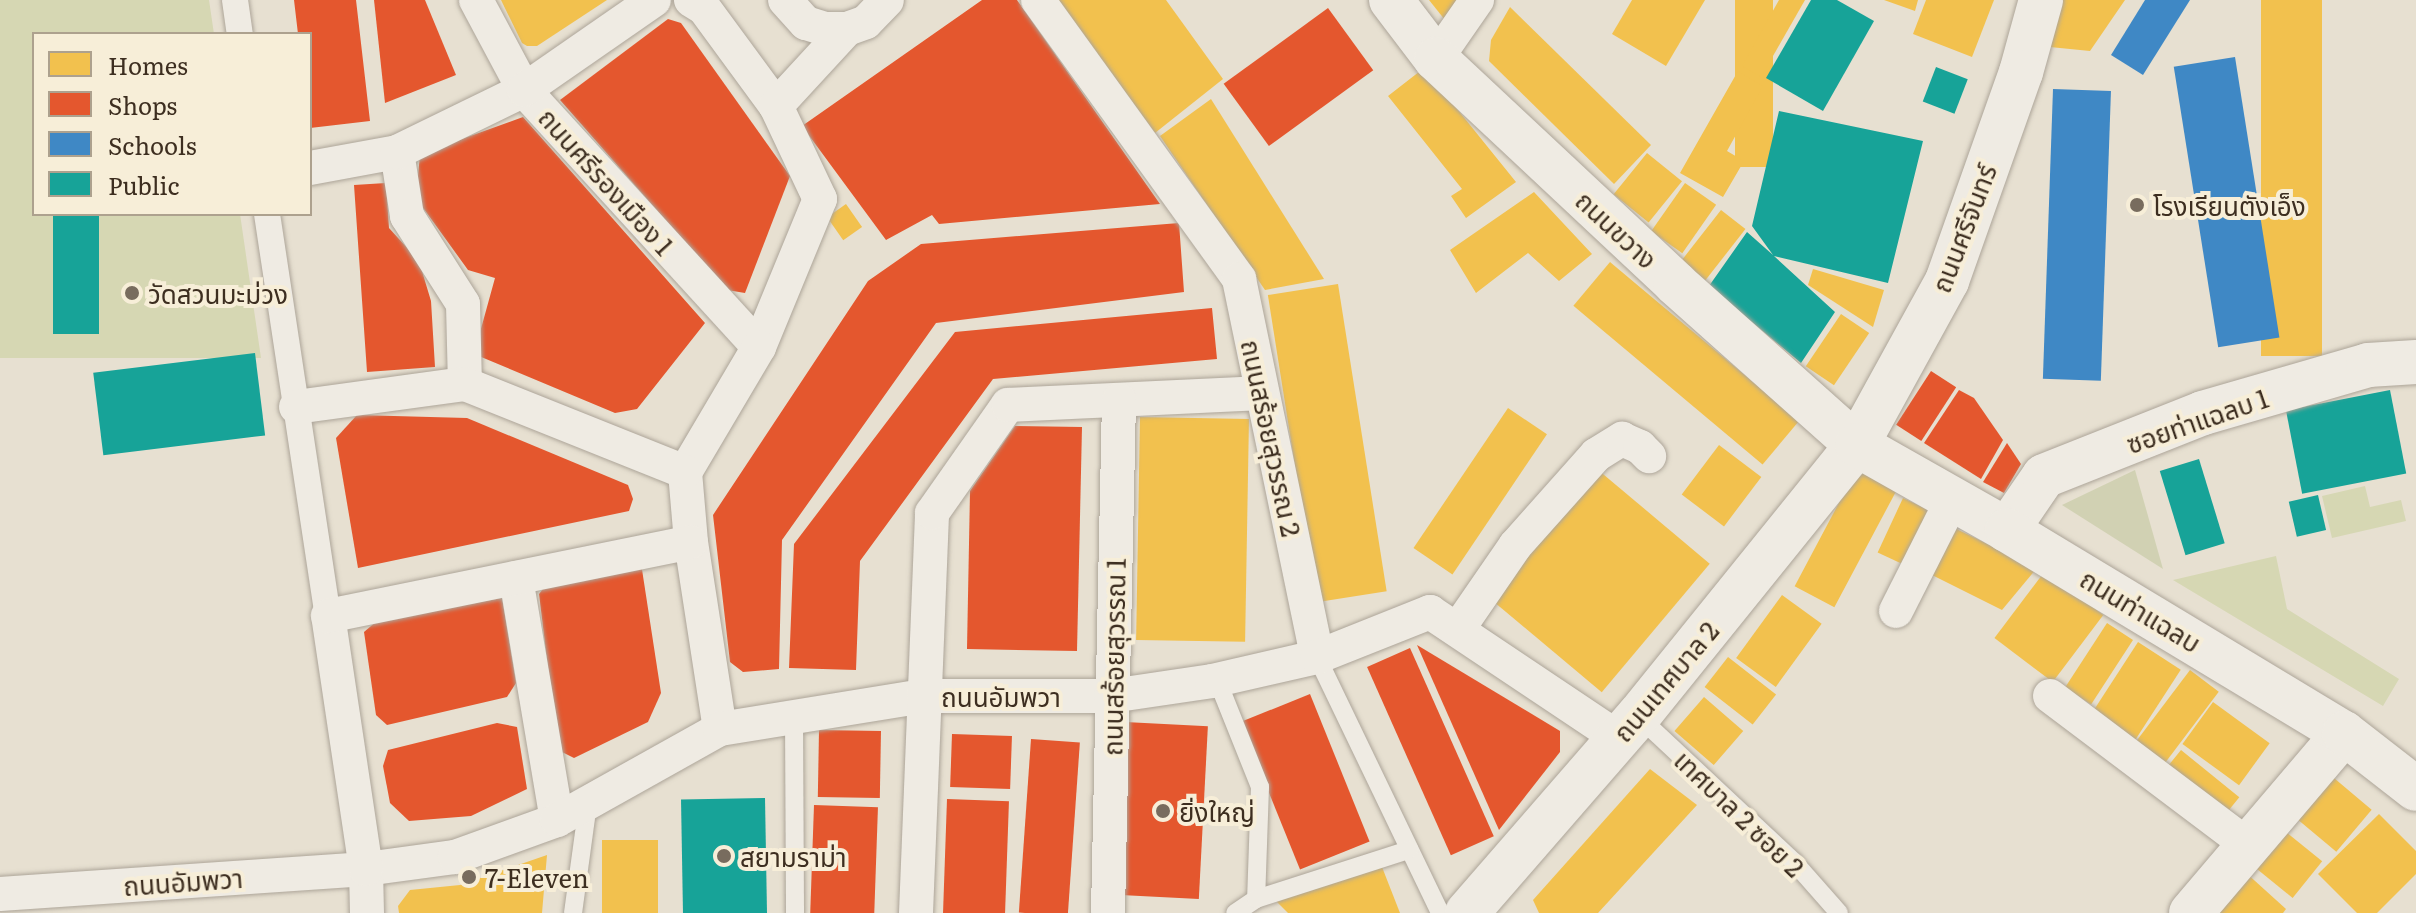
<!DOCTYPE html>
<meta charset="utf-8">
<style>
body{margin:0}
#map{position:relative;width:2416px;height:913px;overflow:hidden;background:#e7e0d1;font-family:Literata,"Noto Sans Thai",serif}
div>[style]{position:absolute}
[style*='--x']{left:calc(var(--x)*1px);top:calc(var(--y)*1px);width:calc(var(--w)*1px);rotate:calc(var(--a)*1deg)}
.green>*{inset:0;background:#d6d7b3}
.cemetery>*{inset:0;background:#d1d1b3}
.homes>*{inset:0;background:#f2c14e;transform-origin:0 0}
.shops>*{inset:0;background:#e4572e;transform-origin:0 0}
.schools>*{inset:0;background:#3f88c5;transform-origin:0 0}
.public>*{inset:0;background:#17a398;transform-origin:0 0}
.roads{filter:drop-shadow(0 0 2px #ada599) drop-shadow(0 0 2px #ada599)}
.service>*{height:18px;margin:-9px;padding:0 9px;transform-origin:9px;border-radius:9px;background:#efebe3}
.pedestrian>*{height:26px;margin:-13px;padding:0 13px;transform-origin:13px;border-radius:13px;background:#efebe3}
.minor>*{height:34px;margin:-17px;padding:0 17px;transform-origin:17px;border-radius:17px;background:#efebe3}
.tertiary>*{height:44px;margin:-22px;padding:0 22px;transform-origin:22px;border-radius:22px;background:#efebe3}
.secondary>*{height:44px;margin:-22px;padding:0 22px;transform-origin:22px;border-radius:22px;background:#efebe3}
.dots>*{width:22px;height:22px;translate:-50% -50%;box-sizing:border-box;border:4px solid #f7eed8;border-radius:50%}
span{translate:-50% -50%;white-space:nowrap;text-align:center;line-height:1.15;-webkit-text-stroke:8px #f7eed8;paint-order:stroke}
.street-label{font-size:26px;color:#3d2e20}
.poi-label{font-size:26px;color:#3d2e20}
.left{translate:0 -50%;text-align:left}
.legend{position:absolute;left:32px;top:32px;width:280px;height:184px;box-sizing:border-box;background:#f7eed8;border:2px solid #ada18e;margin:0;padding:10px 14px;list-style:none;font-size:24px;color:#3d2e20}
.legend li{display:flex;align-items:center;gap:16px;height:40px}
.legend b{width:40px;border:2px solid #ada18e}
</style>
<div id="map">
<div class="green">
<i style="clip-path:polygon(0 0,209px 0,214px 34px,34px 34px,34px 214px,240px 214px,261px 358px,0 358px)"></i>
<i style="clip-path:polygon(2365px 486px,2370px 507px,2401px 500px,2406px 521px,2332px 538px,2322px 496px)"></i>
<i style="clip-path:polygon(2276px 556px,2287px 609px,2399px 679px,2383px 706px,2173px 580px)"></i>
</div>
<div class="cemetery">
<i style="clip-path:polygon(2135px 470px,2163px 569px,2062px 505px)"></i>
</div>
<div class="homes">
<i style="clip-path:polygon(501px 0,607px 0,537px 46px,527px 46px,522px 43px)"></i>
<i style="clip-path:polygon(1058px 0,1166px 0,1223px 79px,1155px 133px)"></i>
<i style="clip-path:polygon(1429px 0,1462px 0,1445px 20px)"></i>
<i style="clip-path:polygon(1632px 0,1705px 0,1666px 66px,1612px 34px)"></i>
<i style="left:1735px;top:0;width:38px;height:167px"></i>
<i style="clip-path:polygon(1779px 0,1805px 0,1761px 77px,1742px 66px)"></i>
<i style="clip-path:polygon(1884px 0,1918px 0,1915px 11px)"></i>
<i style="clip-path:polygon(1926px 0,1994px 0,1972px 57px,1913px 34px)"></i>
<i style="clip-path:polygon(2058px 0,2125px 0,2090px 51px,2040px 46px)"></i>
<i style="left:2261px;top:0;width:61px;height:356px"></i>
<i style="clip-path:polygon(1510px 7px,1651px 145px,1614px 184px,1489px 61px,1491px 40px)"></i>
<i style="clip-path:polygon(1424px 68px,1516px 182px,1466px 218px,1451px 196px,1462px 189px,1388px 96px)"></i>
<i style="clip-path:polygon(1738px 71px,1763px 86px,1727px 151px,1744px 161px,1723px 197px,1680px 173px)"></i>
<i style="clip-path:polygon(1211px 99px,1324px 279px,1265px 290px,1160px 136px)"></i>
<i style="left:1647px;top:153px;width:45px;height:53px;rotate:39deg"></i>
<i style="left:1685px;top:183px;width:38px;height:59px;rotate:35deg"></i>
<i style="clip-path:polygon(1534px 192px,1592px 254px,1559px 281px,1528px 253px,1476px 293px,1450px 250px)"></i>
<i style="left:846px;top:204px;width:28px;height:23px;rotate:55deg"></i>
<i style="left:1721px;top:210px;width:31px;height:65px;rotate:38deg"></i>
<i style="left:1610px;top:262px;width:247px;height:57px;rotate:40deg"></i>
<i style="clip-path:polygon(1813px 269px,1884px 290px,1873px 327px,1808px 285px)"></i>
<i style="left:1338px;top:284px;width:311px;height:71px;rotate:81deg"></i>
<i style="left:1841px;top:314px;width:34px;height:63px;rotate:34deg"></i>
<i style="left:1508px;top:408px;width:47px;height:169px;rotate:34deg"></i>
<i style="left:1140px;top:417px;width:109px;height:223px;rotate:1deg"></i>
<i style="left:1719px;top:445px;width:53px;height:62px;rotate:37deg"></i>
<i style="left:1591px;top:464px;width:155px;height:168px;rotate:40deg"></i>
<i style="left:1858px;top:467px;width:45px;height:135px;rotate:28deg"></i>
<i style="left:1903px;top:498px;width:38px;height:60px;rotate:25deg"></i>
<i style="clip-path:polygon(1942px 522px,2037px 568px,2002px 610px,1920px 569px)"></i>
<i style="left:2045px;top:571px;width:73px;height:84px;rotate:37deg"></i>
<i style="left:1782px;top:595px;width:49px;height:78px;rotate:36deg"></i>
<i style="left:2107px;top:623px;width:31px;height:77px;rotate:33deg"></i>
<i style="left:2138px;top:642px;width:51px;height:84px;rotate:33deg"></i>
<i style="left:1728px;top:657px;width:61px;height:38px;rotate:38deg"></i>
<i style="left:2190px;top:670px;width:36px;height:89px;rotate:37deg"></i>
<i style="left:1704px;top:697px;width:52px;height:45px;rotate:41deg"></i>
<i style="left:2213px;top:702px;width:70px;height:52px;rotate:36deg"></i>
<i style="left:2181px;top:750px;width:75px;height:32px;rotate:39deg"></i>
<i style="clip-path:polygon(1650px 769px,1697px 805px,1598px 913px,1539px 913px,1533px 900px)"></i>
<i style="left:2328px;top:773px;width:57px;height:55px;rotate:40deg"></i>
<i style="clip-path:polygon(2379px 814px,2416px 851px,2416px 874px,2377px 913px,2357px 913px,2318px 874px)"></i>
<i style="left:2281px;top:828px;width:53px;height:47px;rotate:39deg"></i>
<i style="left:602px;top:840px;width:56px;height:73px"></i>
<i style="clip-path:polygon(547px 855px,542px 913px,399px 913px,398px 906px,410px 890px,460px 885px)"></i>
<i style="clip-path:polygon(1382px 867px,1400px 913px,1288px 913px,1275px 900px)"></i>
<i style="clip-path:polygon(2244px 871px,2286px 909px,2283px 913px,2207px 913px)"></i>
</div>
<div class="shops">
<i style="clip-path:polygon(294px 0,356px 0,370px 121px,310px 128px,310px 34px,298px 34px)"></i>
<i style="clip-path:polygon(374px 0,425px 0,456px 75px,385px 103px)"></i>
<i style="clip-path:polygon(982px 0,1017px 0,1160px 204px,939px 224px,932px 215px,886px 240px,802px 126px)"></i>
<i style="left:1328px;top:8px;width:77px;height:129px;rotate:54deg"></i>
<i style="clip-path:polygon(668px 19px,681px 23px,790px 176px,745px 293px,727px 290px,560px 100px)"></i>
<i style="clip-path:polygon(523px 117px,705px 323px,637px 409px,615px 413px,474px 354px,495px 278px,468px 270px,416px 198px,420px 154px)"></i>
<i style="clip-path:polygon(386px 183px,389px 228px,419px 261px,431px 301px,435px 367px,367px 372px,354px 185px)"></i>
<i style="clip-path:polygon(1179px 223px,1184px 292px,936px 323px,782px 540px,779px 669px,743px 672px,730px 662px,713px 515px,868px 281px,921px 244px)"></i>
<i style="clip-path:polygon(1212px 308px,1217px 359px,993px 379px,860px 561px,856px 670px,789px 668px,794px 544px,955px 332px)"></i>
<i style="left:1931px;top:371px;width:30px;height:64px;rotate:33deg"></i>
<i style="clip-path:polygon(1959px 390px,1974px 398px,2003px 440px,1981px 479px,1924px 443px)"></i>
<i style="clip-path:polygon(357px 415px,467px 418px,628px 485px,633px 499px,629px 511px,358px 568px,336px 438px)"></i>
<i style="clip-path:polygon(1015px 426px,1082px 427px,1077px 651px,967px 649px,970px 491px)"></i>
<i style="clip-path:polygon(2007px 443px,2021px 464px,2004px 493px,1983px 482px)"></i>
<i style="clip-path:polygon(641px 563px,661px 693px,648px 722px,574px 758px,558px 750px,539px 594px,550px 580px)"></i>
<i style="clip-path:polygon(502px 598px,516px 683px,507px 697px,387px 725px,376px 715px,364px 632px,378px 620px)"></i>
<i style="clip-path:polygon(1417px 645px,1560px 731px,1560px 752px,1499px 830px)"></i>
<i style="left:1410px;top:648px;width:206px;height:47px;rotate:66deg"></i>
<i style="left:1310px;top:694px;width:159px;height:75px;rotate:68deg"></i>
<i style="left:1125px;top:722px;width:83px;height:173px;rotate:3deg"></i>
<i style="clip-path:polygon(497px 723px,517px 727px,527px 789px,471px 816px,409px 821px,390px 803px,383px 766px,388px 750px)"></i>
<i style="left:819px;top:730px;width:62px;height:67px;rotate:1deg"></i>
<i style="left:952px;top:734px;width:60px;height:53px;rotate:2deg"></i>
<i style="left:1031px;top:739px;width:49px;height:174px;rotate:4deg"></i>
<i style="left:947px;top:799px;width:62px;height:114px;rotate:2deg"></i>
<i style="left:814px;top:805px;width:64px;height:108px;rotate:2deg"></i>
</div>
<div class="schools">
<i style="clip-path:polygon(2145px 0,2190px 0,2143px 75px,2111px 55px)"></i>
<i style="left:2235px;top:57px;width:284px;height:62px;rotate:81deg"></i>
<i style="left:2053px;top:89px;width:58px;height:290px;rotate:2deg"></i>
</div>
<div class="public">
<i style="clip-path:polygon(1811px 0,1837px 0,1874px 21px,1823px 111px,1766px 78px)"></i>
<i style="left:1936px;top:67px;width:34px;height:37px;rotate:21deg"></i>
<i style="clip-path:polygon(1779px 111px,1923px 141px,1888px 283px,1774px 256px,1835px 312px,1801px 363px,1709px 286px,1747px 232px,1773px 255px,1752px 226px)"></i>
<i style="left:53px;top:214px;width:46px;height:120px"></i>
<i style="left:255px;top:353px;width:83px;height:163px;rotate:83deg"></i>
<i style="left:2390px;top:390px;width:85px;height:106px;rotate:79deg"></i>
<i style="left:2199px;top:459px;width:88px;height:41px;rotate:73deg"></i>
<i style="left:2318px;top:495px;width:36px;height:30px;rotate:77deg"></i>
<i style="left:765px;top:798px;width:115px;height:84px;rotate:89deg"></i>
</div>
<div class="roads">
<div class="service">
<i style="--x:1317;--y:657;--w:284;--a:64.3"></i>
<i style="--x:1212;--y:681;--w:10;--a:37"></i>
<i style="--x:1220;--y:687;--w:108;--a:68.2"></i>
<i style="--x:1260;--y:787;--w:112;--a:92"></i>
<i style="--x:1256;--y:899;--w:25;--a:146"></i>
<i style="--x:1638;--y:716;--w:214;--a:43.1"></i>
<i style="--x:1794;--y:862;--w:68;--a:48.6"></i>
<i style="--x:794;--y:717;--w:196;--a:89.7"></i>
<i style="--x:1256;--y:899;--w:161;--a:-17.8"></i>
<i style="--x:573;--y:913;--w:111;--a:-82.2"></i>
</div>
<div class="pedestrian">
<i style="--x:235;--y:0;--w:34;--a:82"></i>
<i style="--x:267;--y:214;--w:407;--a:81.4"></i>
</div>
<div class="minor">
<i style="--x:476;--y:0;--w:102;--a:61.9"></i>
<i style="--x:524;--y:90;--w:348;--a:47.6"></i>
<i style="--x:691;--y:0;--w:15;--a:32"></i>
<i style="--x:704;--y:8;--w:122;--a:53.7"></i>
<i style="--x:776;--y:106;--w:103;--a:64.7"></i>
<i style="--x:820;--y:199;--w:160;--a:112.4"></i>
<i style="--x:759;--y:347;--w:145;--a:120.6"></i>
<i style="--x:685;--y:472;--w:70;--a:85.1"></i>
<i style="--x:691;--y:542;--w:189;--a:81.2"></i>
<i style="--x:785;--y:0;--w:31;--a:48"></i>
<i style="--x:806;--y:23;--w:21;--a:17"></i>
<i style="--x:826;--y:29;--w:21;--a:0"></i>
<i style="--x:847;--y:29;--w:20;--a:-20"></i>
<i style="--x:866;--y:22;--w:30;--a:-46"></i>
<i style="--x:1038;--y:0;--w:344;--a:54.2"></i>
<i style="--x:1239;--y:279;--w:386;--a:78.3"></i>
<i style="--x:1436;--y:59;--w:72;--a:-55.2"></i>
<i style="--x:776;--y:106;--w:105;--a:-47.3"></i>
<i style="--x:397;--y:152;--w:65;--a:81.1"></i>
<i style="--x:407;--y:216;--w:104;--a:57.5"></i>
<i style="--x:463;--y:304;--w:80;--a:88.6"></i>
<i style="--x:310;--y:168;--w:88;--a:-10.4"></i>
<i style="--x:397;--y:152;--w:141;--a:-26"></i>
<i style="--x:524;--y:90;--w:158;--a:-34.7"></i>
<i style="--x:296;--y:407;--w:171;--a:-7.8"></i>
<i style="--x:465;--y:384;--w:237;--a:21.8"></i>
<i style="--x:516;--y:578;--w:245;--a:80.4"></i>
<i style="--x:1896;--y:611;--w:124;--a:-63.2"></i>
<i style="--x:1458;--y:629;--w:101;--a:-55.5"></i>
<i style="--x:1515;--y:546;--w:122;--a:-48.3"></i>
<i style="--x:1596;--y:455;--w:31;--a:-32"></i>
<i style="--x:1622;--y:439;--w:20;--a:24"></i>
<i style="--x:1640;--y:447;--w:13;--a:45"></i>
<i style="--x:2050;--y:696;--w:248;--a:37"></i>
<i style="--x:0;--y:894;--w:367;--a:-3.9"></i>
<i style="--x:366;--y:869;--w:90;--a:-7.7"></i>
<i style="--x:455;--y:857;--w:109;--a:-19.9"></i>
<i style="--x:557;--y:820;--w:187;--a:-29.2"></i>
<i style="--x:720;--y:729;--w:207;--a:-9.2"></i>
<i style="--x:924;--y:696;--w:187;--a:0"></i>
<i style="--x:1111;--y:696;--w:102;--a:-8.4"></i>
<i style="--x:1212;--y:681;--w:108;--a:-12.9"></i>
<i style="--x:1317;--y:657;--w:122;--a:-21.7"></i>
<i style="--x:1430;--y:612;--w:226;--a:33.8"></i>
<i style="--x:367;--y:913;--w:44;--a:-91.3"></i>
<i style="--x:366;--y:869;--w:256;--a:-98.5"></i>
<i style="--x:328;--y:616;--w:370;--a:-11.5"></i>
<i style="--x:916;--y:913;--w:400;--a:-87.7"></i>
<i style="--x:932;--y:513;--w:132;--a:-54.9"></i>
<i style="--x:1008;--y:405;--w:254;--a:-2.7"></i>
<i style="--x:1108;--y:913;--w:513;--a:-88.77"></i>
</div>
<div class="tertiary">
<i style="--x:1391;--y:0;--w:74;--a:52.7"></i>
<i style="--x:1436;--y:59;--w:328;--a:43.1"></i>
<i style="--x:1675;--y:283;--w:244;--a:41.7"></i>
<i style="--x:1857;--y:445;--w:348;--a:128.9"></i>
<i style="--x:1638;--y:716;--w:261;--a:131"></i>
<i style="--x:2007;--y:530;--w:65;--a:-55.6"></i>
<i style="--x:2044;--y:476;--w:171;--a:-21.6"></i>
<i style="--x:2203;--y:413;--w:172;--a:-16.2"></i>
<i style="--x:2368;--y:365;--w:48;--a:-3.6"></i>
<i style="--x:2191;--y:913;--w:236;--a:-49.6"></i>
</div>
<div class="secondary">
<i style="--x:2041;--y:0;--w:75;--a:105.5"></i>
<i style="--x:2021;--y:72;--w:222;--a:109.5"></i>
<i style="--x:1947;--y:281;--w:187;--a:118.8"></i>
<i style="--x:1857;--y:445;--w:172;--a:29.5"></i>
<i style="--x:2007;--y:530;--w:393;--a:31.1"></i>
<i style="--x:2344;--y:733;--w:91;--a:37.9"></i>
</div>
</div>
<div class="dots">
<i style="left:2137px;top:205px;background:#786c5e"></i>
<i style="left:132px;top:293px;background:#786c5e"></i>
<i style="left:1163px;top:811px;background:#786c5e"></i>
<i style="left:724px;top:856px;background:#786c5e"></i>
<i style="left:469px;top:877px;background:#786c5e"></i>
</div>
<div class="street-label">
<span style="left:607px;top:181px;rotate:48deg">ถนนศรีรองเมือง 1</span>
<span style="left:1963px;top:228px;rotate:-69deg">ถนนศรีจันทร์</span>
<span style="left:1617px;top:229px;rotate:43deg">ถนนขวาง</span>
<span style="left:2197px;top:420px;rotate:-19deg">ซอยท่าแฉลบ 1</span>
<span style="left:1272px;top:438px;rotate:78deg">ถนนสร้อยสุวรรณ 2</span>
<span style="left:2141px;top:610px;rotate:31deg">ถนนท่าแฉลบ</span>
<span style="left:1113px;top:657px;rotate:-89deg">ถนนสร้อยสุวรรณ 1</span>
<span style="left:1665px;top:681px;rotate:-50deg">ถนนเทศบาล 2</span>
<span style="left:1001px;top:696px">ถนนอัมพวา</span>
<span style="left:1740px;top:813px;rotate:44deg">เทศบาล 2 ซอย 2</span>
<span style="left:183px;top:881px;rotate:-4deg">ถนนอัมพวา</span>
</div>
<div class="poi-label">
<span class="left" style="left:2153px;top:205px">โรงเรียนตังเอ็ง</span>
<span class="left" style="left:148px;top:293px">วัดสวนมะม่วง</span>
<span class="left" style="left:1179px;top:811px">ยิ่งใหญ่</span>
<span class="left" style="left:740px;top:856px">สยามราม่า</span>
<span class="left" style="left:485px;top:877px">7-Eleven</span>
</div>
<ul class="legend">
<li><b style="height:22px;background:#f2c14e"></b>Homes</li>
<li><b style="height:22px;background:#e4572e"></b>Shops</li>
<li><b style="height:22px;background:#3f88c5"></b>Schools</li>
<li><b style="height:22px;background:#17a398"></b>Public</li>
</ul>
</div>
